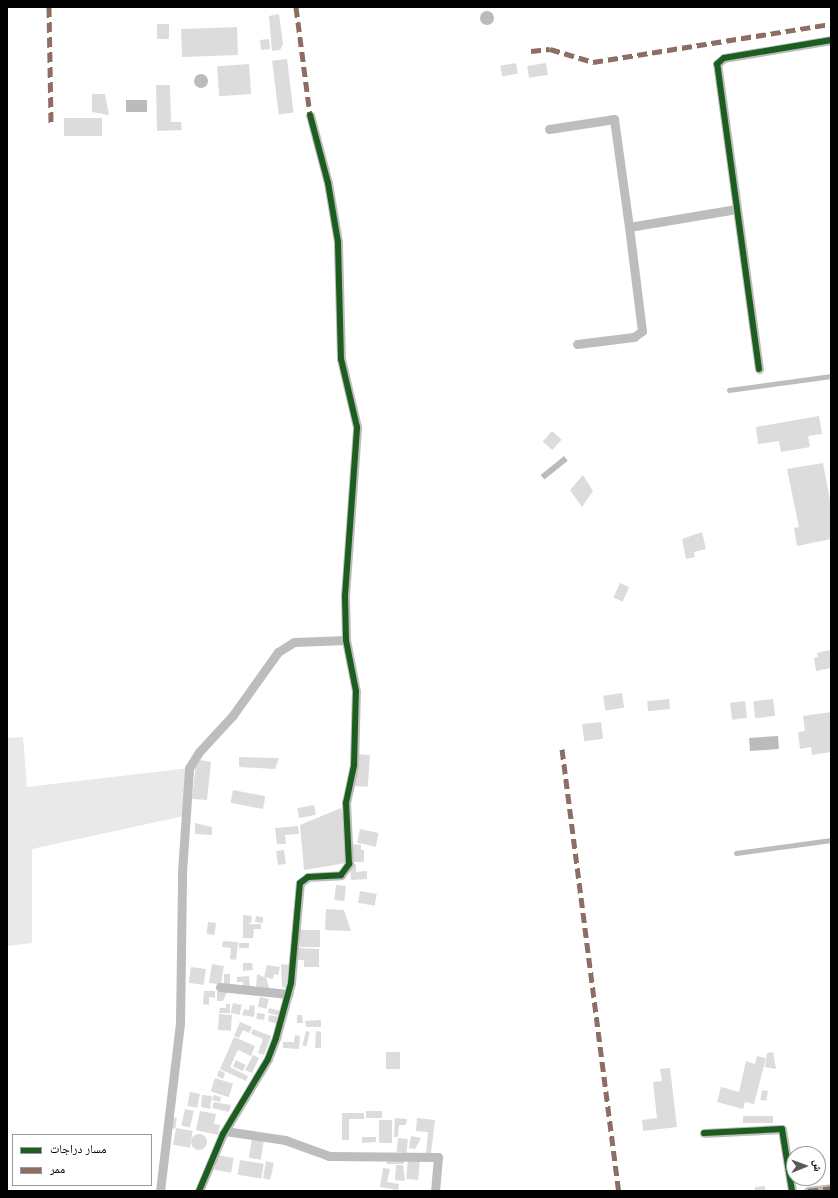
<!DOCTYPE html>
<meta charset="utf-8">
<style>
body{margin:0}
#map{position:relative;width:838px;height:1198px;overflow:hidden;background:#fff;font-family:"Nunito Sans","Noto Naskh Arabic",sans-serif}
div>[style]{position:absolute}
[style*='--x']{left:calc(var(--x)*1px);top:calc(var(--y)*1px);width:calc(var(--w)*1px);rotate:calc(var(--a)*1deg)}
.green>*{inset:0;background:#e9e9e9}
.water>*{inset:0;background:#bbb;transform-origin:0 0}
.round{border-radius:50%}
.building>*{inset:0;background:#dcdcdc;transform-origin:0 0}
.lane>*{height:4.5px;margin:-2.25px;padding:0 2.25px;transform-origin:2.25px;border-radius:2.25px;background:#bdbdbd}
.street>*{height:9px;margin:-4.5px;padding:0 4.5px;transform-origin:4.5px;border-radius:4.5px;background:#bdbdbd}
.quiet>*{height:5px;margin-top:-2.5px;transform-origin:0;background:repeating-linear-gradient(90deg,#8d6e63 0 10px,transparent 0 15px)}
.cycleway>*{height:6px;margin:-3px;padding:0 3px;transform-origin:3px;border-radius:3px;background:#1b5e20}
span{translate:-50% -50%;white-space:nowrap;text-align:center;line-height:1.15;-webkit-text-stroke:4px #fff;paint-order:stroke}
.frame{position:absolute;inset:0;border:8px solid #000;pointer-events:none}
.legend{position:absolute;left:12px;top:1134px;width:140px;height:52px;box-sizing:border-box;background:#fff;border:1px solid #999;margin:0;padding:5px 7px;list-style:none;font-size:12px;color:#000}
.legend li{display:flex;align-items:center;gap:8px;height:20px}
.legend b{width:20px;border:1px solid #999}
.north{position:absolute;left:786px;top:1146px;width:40px;height:40px;box-sizing:border-box;background:#fff;border:1px solid #999;border-radius:50%;rotate:89deg;font-size:11px;font-weight:700;line-height:16px;text-align:center;color:#000}
.north::after{content:'';display:block;margin:auto;width:14px;height:18px;background:#595959;clip-path:polygon(50% 0,100% 100%,50% 72%,0 100%)}
</style>
<div id="map">
<div class="green">
<i style="clip-path:polygon(23px 737px,27px 787px,189px 768px,184px 816px,32px 849px,32px 943px,7px 946px,7px 738px)"></i>
</div>
<div class="water">
<i class="round" style="left:480px;top:11px;width:14px;height:14px"></i>
<i class="round" style="left:194px;top:74px;width:14px;height:14px"></i>
<i style="left:147px;top:100px;width:12px;height:21px;rotate:90deg"></i>
<i style="left:564px;top:456px;width:6px;height:30px;rotate:51deg"></i>
<i style="left:778px;top:736px;width:13px;height:29px;rotate:86deg"></i>
</div>
<div class="building">
<i style="clip-path:polygon(279px 14px,283px 44px,280px 50px,272px 51px,269px 16px)"></i>
<i style="left:157px;top:24px;width:12px;height:15px"></i>
<i style="left:237px;top:27px;width:28px;height:56px;rotate:88deg"></i>
<i style="left:269px;top:39px;width:10px;height:9px;rotate:84deg"></i>
<i style="left:287px;top:59px;width:54px;height:15px;rotate:83deg"></i>
<i style="left:516px;top:63px;width:11px;height:16px;rotate:80deg"></i>
<i style="left:546px;top:63px;width:12px;height:19px;rotate:81deg"></i>
<i style="left:249px;top:64px;width:30px;height:32px;rotate:86deg"></i>
<i style="clip-path:polygon(156px 85px,170px 85px,171px 122px,181px 122px,182px 130px,157px 131px)"></i>
<i style="clip-path:polygon(92px 94px,105px 94px,109px 115px,92px 112px)"></i>
<i style="left:102px;top:118px;width:18px;height:38px;rotate:90deg"></i>
<i style="clip-path:polygon(819px 416px,822px 434px,808px 436px,810px 447px,781px 452px,779px 441px,758px 444px,756px 427px)"></i>
<i style="left:552px;top:431px;width:13px;height:14px;rotate:42deg"></i>
<i style="clip-path:polygon(823px 463px,831px 505px,831px 539px,797px 546px,794px 528px,799px 527px,787px 469px)"></i>
<i style="clip-path:polygon(583px 475px,593px 491px,582px 507px,570px 490px)"></i>
<i style="clip-path:polygon(702px 532px,706px 549px,694px 552px,695px 557px,686px 559px,682px 539px)"></i>
<i style="left:620px;top:583px;width:10px;height:16px;rotate:24deg"></i>
<i style="clip-path:polygon(830px 650px,831px 668px,816px 671px,814px 658px,818px 657px,817px 653px)"></i>
<i style="left:622px;top:693px;width:15px;height:19px;rotate:82deg"></i>
<i style="left:669px;top:699px;width:10px;height:22px;rotate:84deg"></i>
<i style="left:773px;top:699px;width:17px;height:20px;rotate:83deg"></i>
<i style="left:745px;top:701px;width:17px;height:15px;rotate:83deg"></i>
<i style="clip-path:polygon(831px 712px,831px 752px,812px 755px,811px 747px,800px 749px,798px 732px,805px 731px,803px 716px)"></i>
<i style="left:601px;top:722px;width:17px;height:19px;rotate:83deg"></i>
<i style="left:357px;top:754px;width:13px;height:32px;rotate:4deg"></i>
<i style="clip-path:polygon(239px 757px,279px 758px,275px 769px,239px 767px)"></i>
<i style="clip-path:polygon(201px 760px,211px 762px,207px 800px,192px 799px,196px 763px)"></i>
<i style="left:233px;top:790px;width:33px;height:13px;rotate:11deg"></i>
<i style="left:314px;top:805px;width:10px;height:17px;rotate:79deg"></i>
<i style="clip-path:polygon(341px 808px,346px 827px,346px 863px,304px 870px,300px 825px)"></i>
<i style="clip-path:polygon(195px 823px,212px 827px,212px 835px,195px 834px)"></i>
<i style="clip-path:polygon(298px 826px,299px 834px,285px 835px,286px 844px,277px 844px,275px 828px)"></i>
<i style="left:360px;top:829px;width:19px;height:14px;rotate:12deg"></i>
<i style="clip-path:polygon(352px 844px,361px 845px,361px 850px,364px 850px,364px 862px,351px 862px)"></i>
<i style="left:284px;top:850px;width:14px;height:8px;rotate:82deg"></i>
<i style="clip-path:polygon(350px 864px,356px 864px,356px 872px,367px 871px,367px 879px,351px 880px)"></i>
<i style="left:336px;top:885px;width:10px;height:15px;rotate:6deg"></i>
<i style="left:360px;top:891px;width:17px;height:12px;rotate:10deg"></i>
<i style="clip-path:polygon(326px 909px,344px 910px,351px 931px,325px 930px)"></i>
<i style="clip-path:polygon(243px 915px,252px 916px,251px 923px,247px 924px,261px 924px,261px 929px,254px 929px,253px 938px,243px 938px)"></i>
<i style="clip-path:polygon(256px 916px,263px 917px,263px 923px,255px 922px)"></i>
<i style="left:208px;top:922px;width:8px;height:12px;rotate:7deg"></i>
<i style="left:300px;top:930px;width:20px;height:17px"></i>
<i style="clip-path:polygon(223px 941px,238px 942px,236px 960px,230px 959px,231px 948px,222px 947px)"></i>
<i style="left:239px;top:943px;width:10px;height:5px"></i>
<i style="clip-path:polygon(298px 948px,319px 949px,319px 967px,304px 967px,304px 960px,298px 960px)"></i>
<i style="clip-path:polygon(243px 963px,252px 963px,253px 970px,243px 971px)"></i>
<i style="left:212px;top:964px;width:12px;height:19px;rotate:9deg"></i>
<i style="clip-path:polygon(281px 964px,289px 965px,286px 988px,282px 987px)"></i>
<i style="clip-path:polygon(267px 965px,280px 967px,278px 975px,274px 974px,273px 979px,264px 977px)"></i>
<i style="left:191px;top:967px;width:15px;height:16px;rotate:8deg"></i>
<i style="left:224px;top:974px;width:6px;height:10px"></i>
<i style="clip-path:polygon(257px 974px,266px 978px,270px 990px,256px 989px)"></i>
<i style="clip-path:polygon(249px 976px,250px 987px,243px 988px,243px 982px,237px 982px,237px 977px)"></i>
<i style="clip-path:polygon(228px 990px,223px 1001px,217px 1001px,217px 991px)"></i>
<i style="clip-path:polygon(204px 991px,215px 991px,215px 998px,209px 997px,209px 1005px,203px 1004px)"></i>
<i style="left:260px;top:997px;width:9px;height:10px;rotate:13deg"></i>
<i style="left:233px;top:1003px;width:9px;height:10px;rotate:13deg"></i>
<i style="clip-path:polygon(226px 1004px,230px 1004px,230px 1013px,219px 1013px,220px 1008px,226px 1008px)"></i>
<i style="clip-path:polygon(250px 1005px,255px 1006px,254px 1017px,242px 1015px,244px 1009px,249px 1010px)"></i>
<i style="left:269px;top:1008px;width:11px;height:5px;rotate:15deg"></i>
<i style="left:257px;top:1013px;width:8px;height:6px;rotate:7deg"></i>
<i style="left:219px;top:1014px;width:13px;height:16px;rotate:4deg"></i>
<i style="clip-path:polygon(269px 1015px,279px 1017px,277px 1024px,268px 1021px)"></i>
<i style="clip-path:polygon(297px 1015px,302px 1015px,303px 1023px,297px 1023px)"></i>
<i style="clip-path:polygon(321px 1020px,321px 1027px,306px 1027px,305px 1021px)"></i>
<i style="clip-path:polygon(240px 1022px,252px 1027px,249px 1033px,243px 1030px,239px 1038px,234px 1036px)"></i>
<i style="clip-path:polygon(253px 1029px,271px 1036px,264px 1055px,258px 1053px,263px 1039px,251px 1034px)"></i>
<i style="left:306px;top:1031px;width:4px;height:15px;rotate:14deg"></i>
<i style="clip-path:polygon(316px 1031px,321px 1032px,321px 1048px,315px 1048px)"></i>
<i style="clip-path:polygon(295px 1035px,300px 1036px,299px 1049px,283px 1048px,283px 1042px,294px 1042px)"></i>
<i style="clip-path:polygon(234px 1037px,255px 1046px,251px 1056px,238px 1050px,230px 1067px,248px 1076px,246px 1081px,220px 1069px)"></i>
<i style="left:386px;top:1052px;width:14px;height:17px"></i>
<i style="clip-path:polygon(773px 1052px,776px 1069px,765px 1067px,767px 1053px)"></i>
<i style="clip-path:polygon(253px 1055px,259px 1058px,252px 1073px,245px 1070px)"></i>
<i style="clip-path:polygon(757px 1056px,766px 1058px,754px 1104px,745px 1102px,743px 1109px,717px 1102px,721px 1087px,739px 1092px,746px 1061px,755px 1064px)"></i>
<i style="left:236px;top:1060px;width:11px;height:7px;rotate:27deg"></i>
<i style="clip-path:polygon(670px 1068px,677px 1127px,643px 1131px,642px 1120px,657px 1118px,653px 1082px,662px 1081px,660px 1069px)"></i>
<i style="clip-path:polygon(219px 1070px,225px 1073px,223px 1079px,217px 1076px)"></i>
<i style="left:215px;top:1078px;width:19px;height:14px;rotate:18deg"></i>
<i style="left:762px;top:1090px;width:6px;height:10px;rotate:9deg"></i>
<i style="left:190px;top:1092px;width:10px;height:14px;rotate:11deg"></i>
<i style="clip-path:polygon(202px 1095px,212px 1096px,210px 1109px,201px 1107px)"></i>
<i style="clip-path:polygon(214px 1095px,221px 1097px,220px 1102px,212px 1100px)"></i>
<i style="clip-path:polygon(214px 1102px,231px 1105px,229px 1112px,212px 1108px)"></i>
<i style="left:185px;top:1109px;width:9px;height:17px;rotate:13deg"></i>
<i style="clip-path:polygon(200px 1111px,216px 1114px,214px 1124px,220px 1125px,218px 1135px,196px 1130px)"></i>
<i style="left:366px;top:1111px;width:16px;height:7px"></i>
<i style="clip-path:polygon(342px 1113px,364px 1113px,364px 1119px,349px 1119px,349px 1140px,342px 1140px)"></i>
<i style="left:773px;top:1116px;width:7px;height:30px;rotate:90deg"></i>
<i style="left:171px;top:1117px;width:6px;height:11px;rotate:9deg"></i>
<i style="clip-path:polygon(395px 1118px,407px 1119px,406px 1125px,399px 1125px,398px 1137px,394px 1137px)"></i>
<i style="clip-path:polygon(417px 1118px,435px 1120px,431px 1153px,426px 1153px,428px 1132px,416px 1131px)"></i>
<i style="left:379px;top:1120px;width:13px;height:23px"></i>
<i style="left:176px;top:1128px;width:17px;height:17px;rotate:10deg"></i>
<i class="round" style="left:191px;top:1134px;width:16px;height:16px"></i>
<i style="clip-path:polygon(411px 1136px,421px 1138px,415px 1149px,409px 1148px)"></i>
<i style="clip-path:polygon(362px 1137px,376px 1137px,376px 1142px,362px 1143px)"></i>
<i style="left:252px;top:1138px;width:12px;height:20px;rotate:9deg"></i>
<i style="left:398px;top:1138px;width:10px;height:14px;rotate:6deg"></i>
<i style="left:217px;top:1155px;width:17px;height:15px;rotate:10deg"></i>
<i style="left:387px;top:1158px;width:17px;height:6px"></i>
<i style="left:408px;top:1158px;width:12px;height:21px;rotate:5deg"></i>
<i style="left:240px;top:1160px;width:24px;height:15px;rotate:9deg"></i>
<i style="clip-path:polygon(266px 1161px,274px 1163px,270px 1180px,263px 1178px)"></i>
<i style="clip-path:polygon(396px 1165px,403px 1165px,405px 1181px,395px 1180px)"></i>
<i style="clip-path:polygon(383px 1168px,390px 1169px,387px 1182px,399px 1184px,398px 1190px,380px 1187px)"></i>
<i style="clip-path:polygon(765px 1186px,765px 1191px,755px 1191px,755px 1187px)"></i>
</div>
<div class="lane">
<i style="--x:729;--y:390;--w:103;--a:-7.8"></i>
<i style="--x:736;--y:853;--w:96;--a:-7.8"></i>
</div>
<div class="street">
<i style="--x:549;--y:129;--w:66;--a:-8.7"></i>
<i style="--x:614;--y:119;--w:109;--a:82.1"></i>
<i style="--x:629;--y:227;--w:109;--a:-9.5"></i>
<i style="--x:577;--y:344;--w:57;--a:-7"></i>
<i style="--x:634;--y:337;--w:10;--a:-37"></i>
<i style="--x:642;--y:331;--w:105;--a:-97.1"></i>
<i style="--x:759;--y:369;--w:308;--a:-97.8"></i>
<i style="--x:717;--y:64;--w:9;--a:-41"></i>
<i style="--x:724;--y:58;--w:109;--a:-9.5"></i>
<i style="--x:220;--y:987;--w:69;--a:5.8"></i>
<i style="--x:225;--y:1131;--w:61;--a:8.5"></i>
<i style="--x:285;--y:1140;--w:47;--a:20"></i>
<i style="--x:329;--y:1156;--w:109;--a:0.5"></i>
<i style="--x:438;--y:1157;--w:34;--a:95"></i>
<i style="--x:704;--y:1133;--w:78;--a:-2.9"></i>
<i style="--x:782;--y:1129;--w:63;--a:80.8"></i>
<i style="--x:160;--y:1191;--w:169;--a:-83.2"></i>
<i style="--x:180;--y:1023;--w:151;--a:-89.2"></i>
<i style="--x:182;--y:872;--w:104;--a:-86.1"></i>
<i style="--x:189;--y:768;--w:19;--a:-58"></i>
<i style="--x:199;--y:752;--w:50;--a:-47.4"></i>
<i style="--x:233;--y:715;--w:77;--a:-54.5"></i>
<i style="--x:278;--y:652;--w:19;--a:-32"></i>
<i style="--x:294;--y:642;--w:52;--a:-2.2"></i>
<i style="--x:199;--y:1191;--w:62;--a:-67.2"></i>
<i style="--x:223;--y:1134;--w:87;--a:-59"></i>
<i style="--x:268;--y:1059;--w:22;--a:-69"></i>
<i style="--x:276;--y:1038;--w:57;--a:-74.7"></i>
<i style="--x:291;--y:983;--w:100;--a:-84.9"></i>
<i style="--x:300;--y:883;--w:10;--a:-37"></i>
<i style="--x:308;--y:877;--w:33;--a:-3"></i>
<i style="--x:341;--y:875;--w:14;--a:-54"></i>
<i style="--x:349;--y:864;--w:61;--a:-92.8"></i>
<i style="--x:346;--y:803;--w:39;--a:-78"></i>
<i style="--x:354;--y:765;--w:74;--a:-88.5"></i>
<i style="--x:356;--y:691;--w:52;--a:-101.1"></i>
<i style="--x:346;--y:640;--w:44;--a:-91.3"></i>
<i style="--x:345;--y:596;--w:169;--a:-85.9"></i>
<i style="--x:357;--y:427;--w:70;--a:-103.2"></i>
<i style="--x:341;--y:359;--w:117;--a:-91.5"></i>
<i style="--x:338;--y:242;--w:60;--a:-99.6"></i>
<i style="--x:328;--y:183;--w:70;--a:-104.8"></i>
<i style="--x:808;--y:1191;--w:23;--a:-7"></i>
</div>
<div class="quiet">
<i style="--x:49;--y:7;--w:116;--a:89"></i>
<i style="--x:296;--y:7;--w:109;--a:82.6"></i>
<i style="--x:531;--y:51;--w:19;--a:-6"></i>
<i style="--x:550;--y:49;--w:45;--a:16.8"></i>
<i style="--x:593;--y:62;--w:241;--a:-9.1"></i>
<i style="--x:562;--y:749;--w:446;--a:82.7"></i>
<i style="--x:808;--y:1191;--w:23;--a:-7"></i>
</div>
<div class="cycleway">
<i style="--x:759;--y:369;--w:308;--a:-97.8"></i>
<i style="--x:717;--y:64;--w:9;--a:-41"></i>
<i style="--x:724;--y:58;--w:109;--a:-9.5"></i>
<i style="--x:704;--y:1133;--w:78;--a:-2.9"></i>
<i style="--x:782;--y:1129;--w:63;--a:80.8"></i>
<i style="--x:199;--y:1191;--w:62;--a:-67.2"></i>
<i style="--x:223;--y:1134;--w:87;--a:-59"></i>
<i style="--x:268;--y:1059;--w:22;--a:-69"></i>
<i style="--x:276;--y:1038;--w:57;--a:-74.7"></i>
<i style="--x:291;--y:983;--w:100;--a:-84.9"></i>
<i style="--x:300;--y:883;--w:10;--a:-37"></i>
<i style="--x:308;--y:877;--w:33;--a:-3"></i>
<i style="--x:341;--y:875;--w:14;--a:-54"></i>
<i style="--x:349;--y:864;--w:61;--a:-92.8"></i>
<i style="--x:346;--y:803;--w:39;--a:-78"></i>
<i style="--x:354;--y:765;--w:74;--a:-88.5"></i>
<i style="--x:356;--y:691;--w:52;--a:-101.1"></i>
<i style="--x:346;--y:640;--w:44;--a:-91.3"></i>
<i style="--x:345;--y:596;--w:169;--a:-85.9"></i>
<i style="--x:357;--y:427;--w:70;--a:-103.2"></i>
<i style="--x:341;--y:359;--w:117;--a:-91.5"></i>
<i style="--x:338;--y:242;--w:60;--a:-99.6"></i>
<i style="--x:328;--y:183;--w:70;--a:-104.8"></i>
</div>
<div class="frame"></div>
<ul class="legend">
<li><b style="height:5px;background:#1b5e20"></b>مسار دراجات</li>
<li><b style="height:5px;background:#8d6e63"></b>ممر</li>
</ul>
<div class="north">ش</div>
</div>
